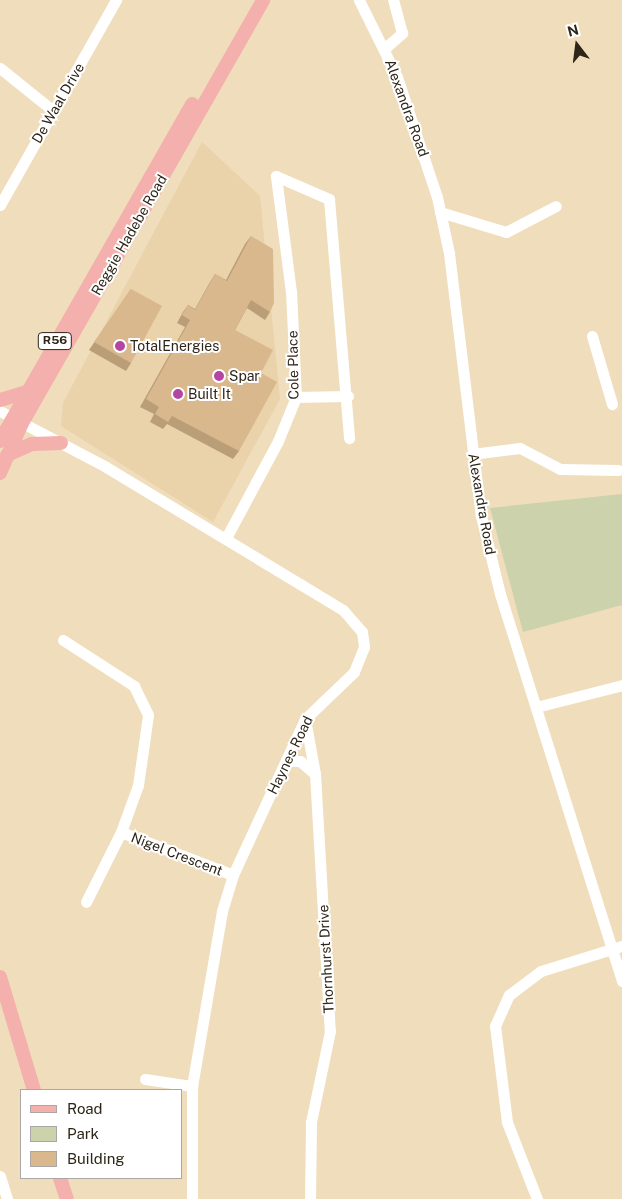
<!DOCTYPE html>
<style>
body{margin:0}
#map{position:relative;width:622px;height:1199px;overflow:hidden;background:#f0ddbb;font-family:"Public Sans",sans-serif}
div>[style]{position:absolute}
[style*='--x']{left:calc(var(--x)*1px);top:calc(var(--y)*1px);width:calc(var(--w)*1px);rotate:calc(var(--a)*1deg)}
.built>*{inset:0;background:#ead2aa}
.green>*{inset:0;background:#cbd2ac}
.minor>*{height:11px;margin:-5.5px;padding:0 5.5px;transform-origin:5.5px;border-radius:5.5px;background:#fff}
.major>*{height:14px;margin:-7px;padding:0 7px;transform-origin:7px;border-radius:7px;background:#f4b0ac}
.wall>*{inset:0;background:#ba9e78}
.building>*{inset:0;background:#d8b88c}
.dots>*{width:14px;height:14px;translate:-50% -50%;box-sizing:border-box;border:2px solid #fff;border-radius:50%}
span{translate:-50% -50%;white-space:nowrap;text-align:center;line-height:1.15;-webkit-text-stroke:4px #fff;paint-order:stroke}
.shield-label span{padding:1px 4px;background:#fff;border:1px solid;border-radius:4px;-webkit-text-stroke-width:0}
.shield-label{font-size:12px;color:#2c2518;font-weight:700}
.street-label{font-size:14px;color:#2c2518}
.poi-label{font-size:14px;color:#2c2518}
.left{translate:0 -50%;text-align:left}
.legend{position:absolute;left:20px;top:1089px;width:162px;height:90px;box-sizing:border-box;background:#fff;border:1px solid #aba8a3;margin:0;padding:6px 9px;list-style:none;font-size:15px;color:#2c2518}
.legend li{display:flex;align-items:center;gap:10px;height:25px}
.legend b{width:25px;border:1px solid #aba8a3}
.north{position:absolute;left:552px;top:20px;width:50px;height:50px;-webkit-text-stroke:4px #fff;paint-order:stroke;rotate:345deg;font-size:14px;font-weight:700;line-height:20px;text-align:center;color:#2c2518}
.north::after{content:'';display:block;margin:auto;width:18px;height:22px;background:#2c2518;clip-path:polygon(50% 0,100% 100%,50% 72%,0 100%)}
</style>
<div id="map">
<div class="built">
<i style="clip-path:polygon(202px 142px,260px 196px,280px 399px,213px 522px,61px 426px,63px 403px)"></i>
</div>
<div class="green">
<i style="clip-path:polygon(622px 494px,622px 605px,523px 632px,490px 508px)"></i>
</div>
<div class="minor">
<i style="--x:359;--y:0;--w:86;--a:63.7"></i>
<i style="--x:397;--y:77;--w:126;--a:71.6"></i>
<i style="--x:437;--y:197;--w:57;--a:77.9"></i>
<i style="--x:449;--y:253;--w:265;--a:83.1"></i>
<i style="--x:481;--y:516;--w:80;--a:76.3"></i>
<i style="--x:500;--y:594;--w:406;--a:72.5"></i>
<i style="--x:385;--y:48;--w:23;--a:-41"></i>
<i style="--x:402;--y:33;--w:34;--a:-105"></i>
<i style="--x:0;--y:68;--w:67;--a:38.9"></i>
<i style="--x:0;--y:205;--w:236;--a:-60.5"></i>
<i style="--x:440;--y:212;--w:69;--a:16.9"></i>
<i style="--x:506;--y:232;--w:56;--a:-27.5"></i>
<i style="--x:592;--y:336;--w:71;--a:73.6"></i>
<i style="--x:296;--y:397;--w:52;--a:-1.1"></i>
<i style="--x:0;--y:411;--w:120;--a:27.8"></i>
<i style="--x:106;--y:467;--w:227;--a:31.1"></i>
<i style="--x:300;--y:584;--w:50;--a:31.2"></i>
<i style="--x:343;--y:610;--w:29;--a:49"></i>
<i style="--x:362;--y:632;--w:15;--a:82"></i>
<i style="--x:364;--y:647;--w:27;--a:112"></i>
<i style="--x:354;--y:672;--w:68;--a:136.2"></i>
<i style="--x:305;--y:719;--w:172;--a:114.8"></i>
<i style="--x:233;--y:875;--w:38;--a:107"></i>
<i style="--x:222;--y:911;--w:178;--a:99.7"></i>
<i style="--x:192;--y:1086;--w:113;--a:90"></i>
<i style="--x:472;--y:454;--w:48;--a:-7.1"></i>
<i style="--x:520;--y:448;--w:45;--a:27.7"></i>
<i style="--x:560;--y:469;--w:58;--a:1"></i>
<i style="--x:226;--y:538;--w:110;--a:-61.8"></i>
<i style="--x:278;--y:441;--w:48;--a:-67.8"></i>
<i style="--x:296;--y:397;--w:105;--a:-92.7"></i>
<i style="--x:291;--y:292;--w:117;--a:-97.4"></i>
<i style="--x:276;--y:176;--w:58;--a:23.5"></i>
<i style="--x:329;--y:199;--w:240;--a:85.2"></i>
<i style="--x:63;--y:640;--w:85;--a:32.9"></i>
<i style="--x:134;--y:686;--w:32;--a:64"></i>
<i style="--x:148;--y:715;--w:71;--a:98.1"></i>
<i style="--x:138;--y:785;--w:50;--a:109.9"></i>
<i style="--x:121;--y:832;--w:78;--a:116.6"></i>
<i style="--x:536;--y:707;--w:89;--a:-14.3"></i>
<i style="--x:305;--y:719;--w:56;--a:79.7"></i>
<i style="--x:315;--y:774;--w:257;--a:86.7"></i>
<i style="--x:330;--y:1031;--w:93;--a:101.8"></i>
<i style="--x:311;--y:1122;--w:77;--a:90.7"></i>
<i style="--x:286;--y:761;--w:14;--a:0"></i>
<i style="--x:300;--y:761;--w:20;--a:41"></i>
<i style="--x:121;--y:832;--w:120;--a:21"></i>
<i style="--x:145;--y:1079;--w:48;--a:8.5"></i>
<i style="--x:0;--y:1176;--w:24;--a:73"></i>
<i style="--x:537;--y:1199;--w:83;--a:-111.3"></i>
<i style="--x:507;--y:1122;--w:97;--a:-97.1"></i>
<i style="--x:495;--y:1026;--w:34;--a:-66"></i>
<i style="--x:509;--y:995;--w:40;--a:-37"></i>
<i style="--x:541;--y:971;--w:85;--a:-17.2"></i>
</div>
<div class="major">
<i style="--x:0;--y:400;--w:27;--a:-17"></i>
<i style="--x:0;--y:441;--w:388;--a:-60.3"></i>
<i style="--x:7;--y:455;--w:27;--a:-24"></i>
<i style="--x:32;--y:444;--w:29;--a:-2"></i>
<i style="--x:0;--y:473;--w:55;--a:-66.3"></i>
<i style="--x:22;--y:423;--w:487;--a:-60.3"></i>
<i style="--x:0;--y:977;--w:118;--a:73.3"></i>
<i style="--x:60;--y:1178;--w:22;--a:72"></i>
</div>
<div class="wall">
<i style="clip-path:polygon(251px 236px,270px 312px,265px 320px,247px 308px,235px 330px,261px 373px,239px 451px,233px 459px,167px 424px,163px 429px,150px 422px,154px 414px,140px 407px,185px 327px,177px 323px,183px 312px,188px 305px,195px 309px,210px 282px,215px 274px,226px 280px,245px 244px)"></i>
<i style="clip-path:polygon(131px 289px,131px 363px,126px 371px,89px 350px)"></i>
</div>
<div class="building">
<i style="clip-path:polygon(251px 236px,273px 249px,274px 303px,270px 312px,251px 300px,235px 330px,273px 350px,261px 373px,277px 382px,239px 451px,172px 416px,168px 422px,155px 414px,159px 407px,146px 399px,190px 320px,182px 315px,188px 305px,195px 310px,215px 274px,227px 281px)"></i>
<i style="clip-path:polygon(131px 289px,162px 306px,131px 363px,94px 342px)"></i>
</div>
<div class="dots">
<i style="left:120px;top:346px;background:#b445a3"></i>
<i style="left:219px;top:376px;background:#b445a3"></i>
<i style="left:178px;top:394px;background:#b445a3"></i>
</div>
<div class="shield-label">
<span style="left:55px;top:341px">R56</span>
</div>
<div class="street-label">
<span style="left:58px;top:103px;rotate:-60deg">De Waal Drive</span>
<span style="left:407px;top:108px;rotate:70deg">Alexandra Road</span>
<span style="left:129px;top:235px;rotate:-60deg">Reggie Hadebe Road</span>
<span style="left:293px;top:365px;rotate:-91deg">Cole Place</span>
<span style="left:482px;top:504px;rotate:80deg">Alexandra Road</span>
<span style="left:290px;top:755px;rotate:-64deg">Haynes Road</span>
<span style="left:177px;top:854px;rotate:21deg">Nigel Crescent</span>
<span style="left:326px;top:959px;rotate:-93deg">Thornhurst Drive</span>
</div>
<div class="poi-label">
<span class="left" style="left:130px;top:346px">TotalEnergies</span>
<span class="left" style="left:229px;top:376px">Spar</span>
<span class="left" style="left:188px;top:394px">Built It</span>
</div>
<ul class="legend">
<li><b style="height:6px;background:#f4b0ac"></b>Road</li>
<li><b style="height:14px;background:#cbd2ac"></b>Park</li>
<li><b style="height:14px;background:#d8b88c"></b>Building</li>
</ul>
<div class="north">N</div>
</div>
